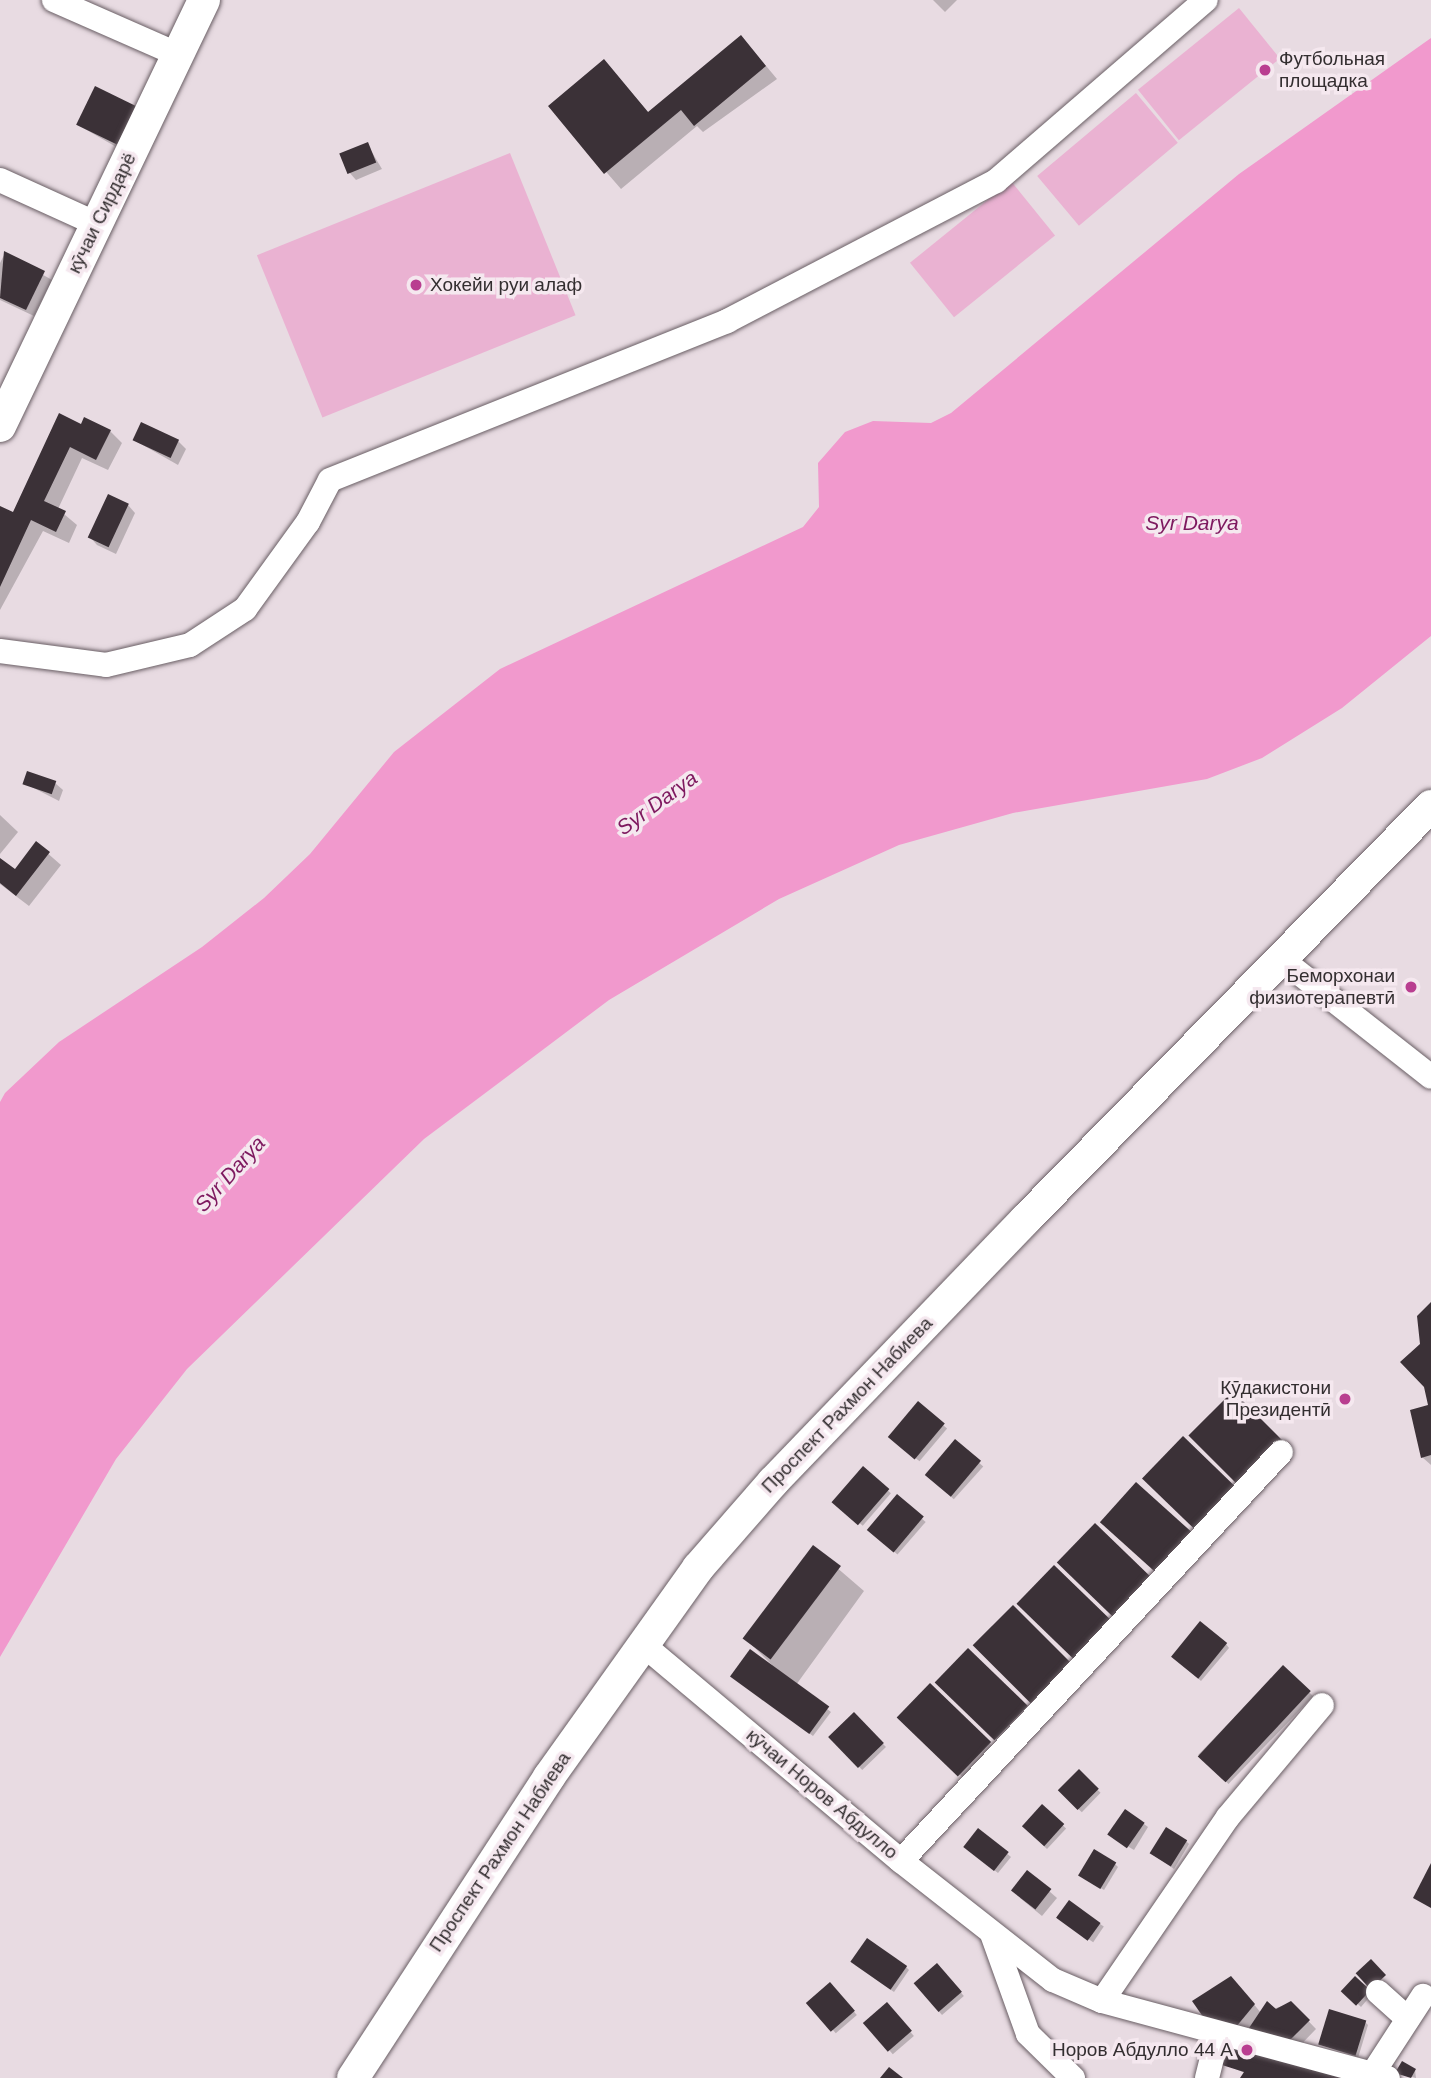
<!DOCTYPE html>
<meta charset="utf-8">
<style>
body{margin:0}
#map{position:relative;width:1431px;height:2078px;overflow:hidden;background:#e8dbe2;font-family:Arial,sans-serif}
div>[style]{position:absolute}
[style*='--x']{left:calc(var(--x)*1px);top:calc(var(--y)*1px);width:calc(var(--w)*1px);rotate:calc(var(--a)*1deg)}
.green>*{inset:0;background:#eab2d2;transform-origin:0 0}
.water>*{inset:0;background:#f199cd}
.shadow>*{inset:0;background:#0003;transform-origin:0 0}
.building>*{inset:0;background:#3b3137;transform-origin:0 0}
.roads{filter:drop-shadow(0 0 2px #695e64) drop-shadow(0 0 2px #695e64)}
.minor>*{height:24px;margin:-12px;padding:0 12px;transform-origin:12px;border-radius:12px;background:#fff}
.major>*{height:32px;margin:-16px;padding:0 16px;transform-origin:16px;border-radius:16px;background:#fff}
.dots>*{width:19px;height:19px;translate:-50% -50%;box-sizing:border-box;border:4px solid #f5e8ef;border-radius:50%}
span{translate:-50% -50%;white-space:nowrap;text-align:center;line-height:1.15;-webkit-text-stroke:7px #f5e8ef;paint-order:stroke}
.poi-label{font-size:19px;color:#332e30}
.left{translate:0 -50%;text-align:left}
.right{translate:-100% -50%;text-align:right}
.street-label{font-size:19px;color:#332e30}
.water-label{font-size:21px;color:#7e195f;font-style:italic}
</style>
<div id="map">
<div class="green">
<i style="left:1239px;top:8px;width:65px;height:130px;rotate:51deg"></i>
<i style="left:1136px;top:93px;width:65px;height:129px;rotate:50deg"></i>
<i style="left:510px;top:153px;width:175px;height:273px;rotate:68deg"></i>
<i style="left:1011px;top:181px;width:70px;height:130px;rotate:51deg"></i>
</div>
<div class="water">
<i style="clip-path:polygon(1431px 38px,1431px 636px,1342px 708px,1262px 758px,1207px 779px,1013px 813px,899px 845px,779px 899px,609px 1000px,424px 1139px,187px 1369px,116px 1459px,0 1657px,0 1102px,5px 1093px,59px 1042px,202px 947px,264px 898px,310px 854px,394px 752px,500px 669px,803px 527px,819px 507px,818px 463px,845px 432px,873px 421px,931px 423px,951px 413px,1239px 174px)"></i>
</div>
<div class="shadow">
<i style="clip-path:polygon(933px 0,957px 0,945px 12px)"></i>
<i style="clip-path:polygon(752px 49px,777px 79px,703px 132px,697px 126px,621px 189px,550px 107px,604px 61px,649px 113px)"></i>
<i style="clip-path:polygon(96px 88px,125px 152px,78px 125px)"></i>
<i style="clip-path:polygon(367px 144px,382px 169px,356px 180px,349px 172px)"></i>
<i style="clip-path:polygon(5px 253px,52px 280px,34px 316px,0 300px,0 263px)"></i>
<i style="clip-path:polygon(82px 426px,110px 431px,122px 443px,108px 470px,82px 458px,58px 509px,77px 525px,69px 543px,43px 531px,0 610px,0 508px,14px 514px)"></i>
<i style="clip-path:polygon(134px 440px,178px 441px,186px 449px,178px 465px)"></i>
<i style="clip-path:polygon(128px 505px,135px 513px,116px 554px,97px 545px,90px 537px)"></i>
<i style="clip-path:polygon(24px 783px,55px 783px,63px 790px,59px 801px)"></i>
<i style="clip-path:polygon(0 815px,18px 832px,0 854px)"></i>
<i style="clip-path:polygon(37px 844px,61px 865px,29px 906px,0 884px,0 860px,15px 872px)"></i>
<i style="clip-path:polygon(1431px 1304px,1431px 1465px,1422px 1457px,1430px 1406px,1422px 1345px)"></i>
<i style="left:918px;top:1404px;width:38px;height:43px;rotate:40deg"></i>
<i style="left:955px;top:1441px;width:38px;height:44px;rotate:42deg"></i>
<i style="left:863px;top:1469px;width:37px;height:43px;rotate:41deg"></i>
<i style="left:897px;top:1497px;width:38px;height:43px;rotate:41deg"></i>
<i style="clip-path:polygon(814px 1548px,864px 1591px,796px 1685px,831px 1712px,813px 1736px,735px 1679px,772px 1665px,747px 1640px)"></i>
<i style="clip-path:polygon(1226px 1644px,1229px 1648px,1201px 1681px,1172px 1656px)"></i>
<i style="left:968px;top:1650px;width:86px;height:45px;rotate:44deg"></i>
<i style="left:1283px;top:1667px;width:42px;height:122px;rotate:44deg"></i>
<i style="left:929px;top:1685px;width:89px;height:43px;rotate:44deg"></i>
<i style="left:854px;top:1714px;width:46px;height:33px;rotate:46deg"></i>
<i style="left:1079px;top:1772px;width:30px;height:27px;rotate:44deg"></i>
<i style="left:1042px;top:1806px;width:33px;height:28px;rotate:43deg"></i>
<i style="clip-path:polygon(1144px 1824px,1148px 1827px,1134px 1850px,1114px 1838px)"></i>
<i style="clip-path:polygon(979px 1830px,1011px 1857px,998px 1873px,968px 1850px)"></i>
<i style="clip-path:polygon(1186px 1841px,1189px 1844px,1174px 1869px,1152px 1854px)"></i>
<i style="clip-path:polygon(1115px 1864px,1118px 1867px,1104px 1890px,1084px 1878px)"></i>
<i style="clip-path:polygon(1049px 1891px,1057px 1898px,1042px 1916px,1020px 1898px)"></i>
<i style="left:1069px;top:1903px;width:42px;height:19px;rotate:34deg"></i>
<i style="clip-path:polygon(855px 1965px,906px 1967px,909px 1970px,894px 1992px)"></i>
<i style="left:937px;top:1965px;width:41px;height:29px;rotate:49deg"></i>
<i style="left:830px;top:1984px;width:41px;height:28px;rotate:49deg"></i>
<i style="clip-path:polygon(1239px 1986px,1261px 2013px,1291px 2003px,1316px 2029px,1287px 2059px,1242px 2078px,1245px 2073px,1224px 2064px,1238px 2039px,1217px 2032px)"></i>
<i style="clip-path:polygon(1344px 1991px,1372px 1994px,1361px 2007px)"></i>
<i style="left:887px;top:2005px;width:41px;height:28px;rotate:49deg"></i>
<i style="clip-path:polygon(1365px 2022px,1368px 2025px,1358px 2058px,1320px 2044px)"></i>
<i style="clip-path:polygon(1415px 2070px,1416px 2078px,1397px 2073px)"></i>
</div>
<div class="building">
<i style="clip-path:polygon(741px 35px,766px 66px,694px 126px,681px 110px,604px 174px,548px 106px,604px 59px,648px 112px)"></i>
<i style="left:95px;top:86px;width:46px;height:43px;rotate:26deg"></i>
<i style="left:368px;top:142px;width:22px;height:31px;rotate:68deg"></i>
<i style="clip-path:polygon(4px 251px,45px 271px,26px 310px,0 298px)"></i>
<i style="clip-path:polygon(59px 413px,81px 424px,84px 417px,111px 430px,96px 460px,70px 447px,44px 501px,66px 511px,56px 532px,31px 520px,0 587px,0 506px,13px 512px)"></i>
<i style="left:141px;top:422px;width:42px;height:20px;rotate:25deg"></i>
<i style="left:108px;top:494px;width:23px;height:48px;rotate:25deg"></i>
<i style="left:27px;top:771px;width:31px;height:14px;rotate:19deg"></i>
<i style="clip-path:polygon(36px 841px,50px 852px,16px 896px,0 883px,0 858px,15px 869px)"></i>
<i style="clip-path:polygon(1431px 1302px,1431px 1455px,1421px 1458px,1410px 1410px,1428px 1405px,1424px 1387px,1400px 1362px,1420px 1344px,1417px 1316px)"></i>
<i style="left:1233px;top:1391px;width:71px;height:63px;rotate:45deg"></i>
<i style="left:918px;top:1401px;width:35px;height:47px;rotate:40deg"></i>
<i style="left:1183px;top:1436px;width:74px;height:59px;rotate:44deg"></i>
<i style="left:955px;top:1439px;width:34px;height:47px;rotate:40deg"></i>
<i style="left:863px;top:1466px;width:35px;height:48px;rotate:41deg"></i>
<i style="left:1136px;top:1482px;width:76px;height:54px;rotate:42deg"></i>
<i style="left:897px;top:1494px;width:35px;height:47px;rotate:40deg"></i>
<i style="left:1095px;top:1523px;width:78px;height:55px;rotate:44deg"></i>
<i style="left:813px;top:1545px;width:35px;height:117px;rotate:37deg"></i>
<i style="left:1054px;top:1565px;width:79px;height:54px;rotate:44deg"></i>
<i style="left:1013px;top:1605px;width:82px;height:57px;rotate:45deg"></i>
<i style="left:1200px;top:1621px;width:35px;height:46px;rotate:39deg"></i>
<i style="left:968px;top:1648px;width:83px;height:48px;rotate:44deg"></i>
<i style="left:750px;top:1649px;width:98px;height:34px;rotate:36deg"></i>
<i style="left:1283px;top:1665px;width:38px;height:125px;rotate:43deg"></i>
<i style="left:930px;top:1683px;width:85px;height:48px;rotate:44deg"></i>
<i style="left:854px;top:1712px;width:43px;height:36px;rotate:46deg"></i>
<i style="left:1079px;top:1769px;width:28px;height:30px;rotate:45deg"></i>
<i style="left:1042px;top:1804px;width:30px;height:30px;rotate:42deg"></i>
<i style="left:1125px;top:1809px;width:24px;height:31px;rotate:35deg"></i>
<i style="left:1166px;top:1827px;width:25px;height:31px;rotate:32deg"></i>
<i style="left:978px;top:1828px;width:39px;height:24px;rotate:38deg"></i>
<i style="left:1094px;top:1849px;width:26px;height:31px;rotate:31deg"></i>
<i style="clip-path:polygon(1431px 1863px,1431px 1908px,1413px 1898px)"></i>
<i style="left:1027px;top:1870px;width:31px;height:26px;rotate:38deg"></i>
<i style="left:1069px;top:1900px;width:39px;height:22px;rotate:36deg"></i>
<i style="left:867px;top:1938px;width:49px;height:29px;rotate:35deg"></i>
<i style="left:1371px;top:1959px;width:22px;height:21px;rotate:47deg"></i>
<i style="left:937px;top:1963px;width:38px;height:31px;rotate:49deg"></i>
<i style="clip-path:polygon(1231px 1976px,1255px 2004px,1231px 2033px,1208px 2024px,1192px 2001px)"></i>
<i style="left:1355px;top:1976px;width:21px;height:21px;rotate:43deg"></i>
<i style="left:830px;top:1982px;width:38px;height:32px;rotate:49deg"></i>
<i style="clip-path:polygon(1267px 2001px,1276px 2009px,1291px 2001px,1310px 2020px,1280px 2050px,1241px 2040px)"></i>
<i style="left:887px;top:2002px;width:38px;height:32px;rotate:49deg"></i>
<i style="left:1329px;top:2009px;width:39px;height:37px;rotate:17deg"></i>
<i style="clip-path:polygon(1235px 2039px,1360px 2078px,1240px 2078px,1244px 2072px,1222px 2065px)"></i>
<i style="clip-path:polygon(1402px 2061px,1416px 2069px,1411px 2078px,1395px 2073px)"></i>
<i style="clip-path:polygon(889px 2067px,903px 2078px,880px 2078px)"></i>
</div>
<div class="roads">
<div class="minor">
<i style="--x:54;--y:0;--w:137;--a:23.7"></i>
<i style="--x:0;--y:180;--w:107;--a:24.4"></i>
<i style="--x:0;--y:651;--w:107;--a:7.5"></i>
<i style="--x:106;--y:665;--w:86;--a:-13.4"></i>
<i style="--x:190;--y:645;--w:66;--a:-33.2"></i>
<i style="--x:245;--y:609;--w:107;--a:-54.1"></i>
<i style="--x:308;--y:522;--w:47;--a:-62.4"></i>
<i style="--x:330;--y:480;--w:428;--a:-21.8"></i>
<i style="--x:727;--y:321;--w:303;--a:-27.5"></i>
<i style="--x:996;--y:181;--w:277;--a:-40.8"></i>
<i style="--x:1294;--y:969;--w:174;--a:38.2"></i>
<i style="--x:653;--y:1653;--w:324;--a:40"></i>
<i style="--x:901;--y:1861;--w:193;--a:38.1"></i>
<i style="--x:1053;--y:1980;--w:53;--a:23.2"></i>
<i style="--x:1102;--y:2001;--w:296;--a:15.1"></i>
<i style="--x:901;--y:1861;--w:558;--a:-47.1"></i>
<i style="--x:992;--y:1934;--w:106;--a:70.2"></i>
<i style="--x:1028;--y:2034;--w:63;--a:44.4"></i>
<i style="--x:1378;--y:1992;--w:40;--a:42"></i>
<i style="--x:1102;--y:2001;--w:223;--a:-55.6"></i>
<i style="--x:1228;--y:1817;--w:146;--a:-50"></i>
<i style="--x:1373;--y:2073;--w:92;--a:-57"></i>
<i style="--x:1207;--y:2078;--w:45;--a:-76"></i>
</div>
<div class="major">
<i style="--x:0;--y:426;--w:472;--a:-64.4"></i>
<i style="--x:353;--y:2078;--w:359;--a:-56.9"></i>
<i style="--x:549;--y:1777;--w:257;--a:-54.5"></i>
<i style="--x:698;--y:1568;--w:114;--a:-48.9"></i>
<i style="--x:773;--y:1482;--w:364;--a:-46.1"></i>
<i style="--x:1025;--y:1220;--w:580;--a:-45.56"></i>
</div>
</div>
<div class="dots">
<i style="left:1265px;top:70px;background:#b93e90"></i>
<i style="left:416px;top:285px;background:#b93e90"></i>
<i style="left:1411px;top:987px;background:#b93e90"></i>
<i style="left:1345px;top:1399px;background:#b93e90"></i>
<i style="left:1247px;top:2050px;background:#b93e90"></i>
</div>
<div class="poi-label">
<span class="left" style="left:1279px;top:70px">Футбольная<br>площадка</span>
<span class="left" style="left:430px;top:285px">Хокейи руи алаф</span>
<span class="right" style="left:1395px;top:987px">Беморхонаи<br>физиотерапевтӣ</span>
<span class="right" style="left:1331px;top:1399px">Кӯдакистони<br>Президентӣ</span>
<span class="right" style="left:1233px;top:2050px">Норов Абдулло 44 А</span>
</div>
<div class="street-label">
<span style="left:102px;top:213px;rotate:-64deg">кӯчаи Сирдарё</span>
<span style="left:847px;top:1405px;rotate:-46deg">Проспект Рахмон Набиева</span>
<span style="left:822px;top:1794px;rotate:40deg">кӯчаи Норов Абдулло</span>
<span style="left:500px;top:1852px;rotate:-56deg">Проспект Рахмон Набиева</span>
</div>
<div class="water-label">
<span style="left:1192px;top:523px">Syr Darya</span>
<span style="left:657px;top:803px;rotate:-36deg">Syr Darya</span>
<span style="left:230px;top:1174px;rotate:-48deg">Syr Darya</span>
</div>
</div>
